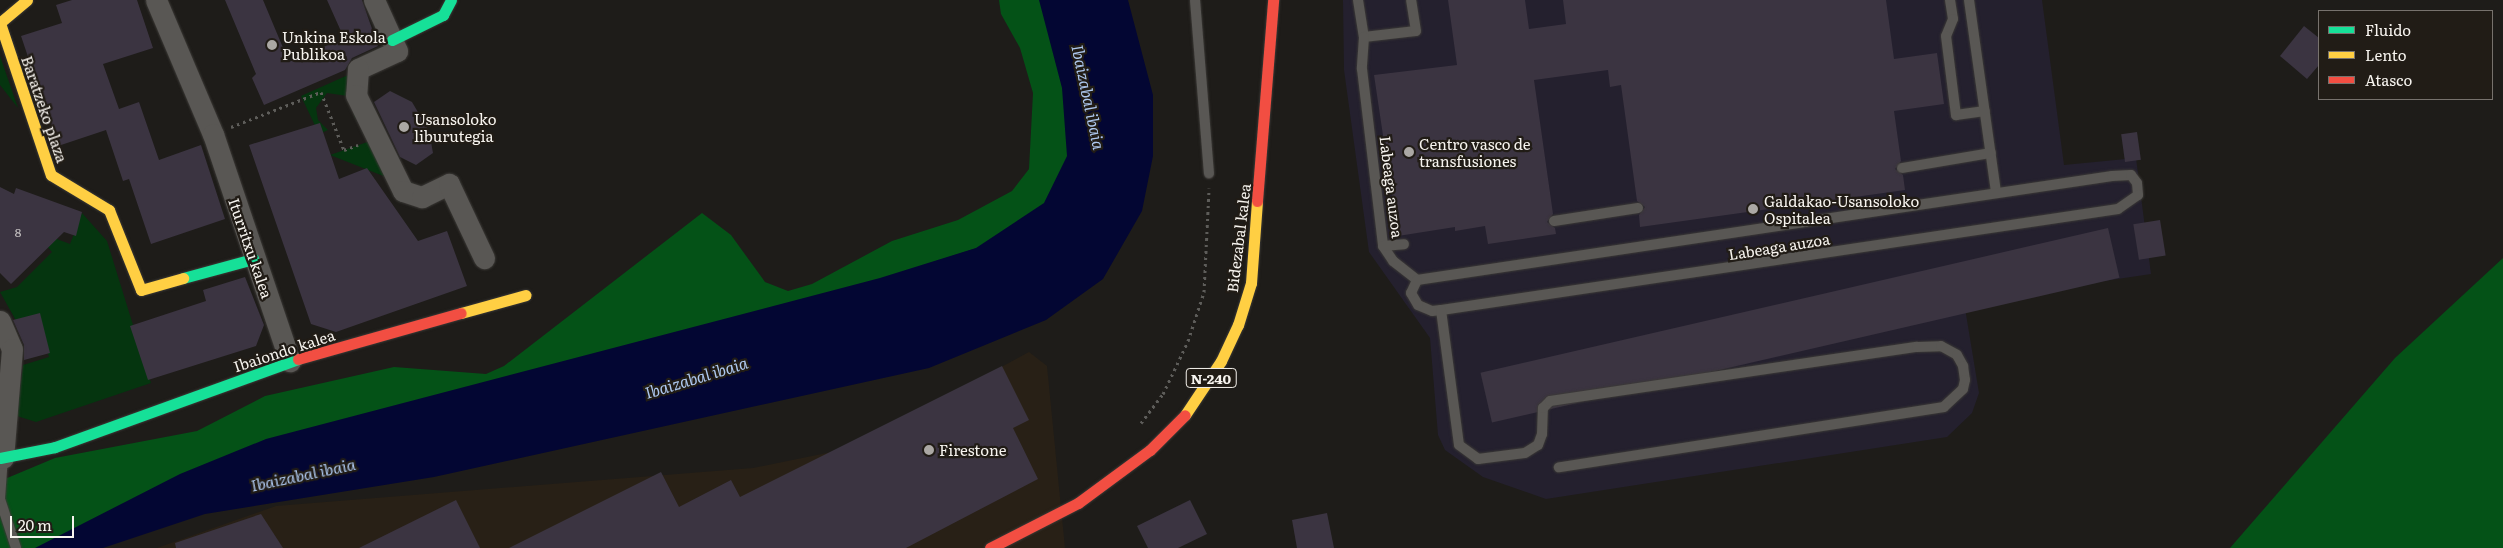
<!DOCTYPE html>
<style>
body{margin:0}
#map{position:relative;width:2503px;height:548px;overflow:hidden;background:#1e1c19;font-family:Literata,serif}
div>[style]{position:absolute}
[style*='--x']{left:calc(var(--x)*1px);top:calc(var(--y)*1px);width:calc(var(--w)*1px);rotate:calc(var(--a)*1deg)}
.built>*{inset:0;background:#282016}
.medical>*{inset:0;background:#24202e}
.green>*{inset:0;background:#05350f}
.forest>*{inset:0;background:#045217}
.water>*{inset:0;background:#030633}
.building>*{inset:0;background:#3b3441;transform-origin:0 0}
.path>*{height:3px;margin-top:-1.5px;transform-origin:0;background:repeating-linear-gradient(90deg,#5e5d5a 0 2.5px,transparent 0 6.5px)}
.roads{filter:drop-shadow(0 0 1px #3b3936) drop-shadow(0 0 1px #3b3936)}
.lane>*{height:10px;margin:-5px;padding:0 5px;transform-origin:5px;border-radius:5px;background:#595754}
.street>*{height:21px;margin:-10.5px;padding:0 10.5px;transform-origin:10.5px;border-radius:10.5px;background:#595754}
.fast>*{height:11px;margin:-5.5px;padding:0 5.5px;transform-origin:5.5px;border-radius:5.5px;background:#16e098}
.slow>*{height:11px;margin:-5.5px;padding:0 5.5px;transform-origin:5.5px;border-radius:5.5px;background:#ffcf43}
.jam>*{height:11px;margin:-5.5px;padding:0 5.5px;transform-origin:5.5px;border-radius:5.5px;background:#f24e42}
.dots>*{width:14px;height:14px;translate:-50% -50%;box-sizing:border-box;border:2px solid #211c16;border-radius:50%}
span{translate:-50% -50%;white-space:nowrap;text-align:center;line-height:1.15;-webkit-text-stroke:4.5px #211c16;paint-order:stroke}
.number-label{font-size:12px;color:#c8c4c4}
.number-label span{-webkit-text-stroke-width:0}
.shield-label span{padding:1px 4px;background:#211c16;border:1px solid;border-radius:4px;-webkit-text-stroke-width:0}
.shield-label{font-size:14px;color:#f7f4ef;font-weight:700}
.poi-label{font-size:15px;color:#f7f4ef}
.left{translate:0 -50%;text-align:left}
.street-label{font-size:15px;color:#f7f4ef}
.water-label{font-size:16px;color:#adc7ee;font-style:italic}
.legend{position:absolute;left:2318px;top:10px;width:175px;height:90px;box-sizing:border-box;background:#211c16;border:1px solid #77726d;margin:0;padding:6px 9px;list-style:none;font-size:15px;color:#f7f4ef}
.legend li{display:flex;align-items:center;gap:10px;height:25px}
.legend b{width:25px;border:1px solid #77726d}
.scale{position:absolute;left:10px;top:516px;width:64px;height:22px;box-sizing:border-box;border:2px solid #f7f4ef;border-top:0;padding-left:6px;font-size:15px;line-height:18px;white-space:nowrap;color:#f7f4ef;-webkit-text-stroke:4px #211c16;paint-order:stroke}
</style>
<div id="map">
<div class="built">
<i style="clip-path:polygon(1029px 352px,1047px 366px,1065px 548px,157px 548px,276px 506px,753px 468px,851px 448px)"></i>
</div>
<div class="medical">
<i style="clip-path:polygon(1343px 0,2042px 0,2064px 165px,2136px 158px,2151px 274px,1964px 302px,1979px 393px,1972px 413px,1947px 437px,1546px 499px,1483px 477px,1445px 450px,1438px 435px,1430px 338px,1369px 252px,1344px 70px)"></i>
</div>
<div class="green">
<i style="clip-path:polygon(0 56px,18px 108px,0 85px)"></i>
<i style="clip-path:polygon(348px 75px,365px 113px,355px 118px,348px 96px,327px 93px,316px 108px,318px 120px,328px 130px,319px 134px,301px 96px)"></i>
<i style="clip-path:polygon(376px 139px,391px 179px,330px 155px)"></i>
<i style="clip-path:polygon(82px 213px,107px 241px,151px 383px,36px 422px,17px 416px,23px 365px,49px 357px,38px 321px,19px 326px,0 292px,17px 287px,52px 252px,33px 230px,70px 244px)"></i>
</div>
<div class="forest">
<i style="clip-path:polygon(999px 0,1091px 0,1136px 197px,42px 548px,0 548px,0 481px,55px 458px,197px 431px,265px 396px,394px 367px,486px 374px,504px 366px,702px 213px,731px 235px,765px 282px,788px 291px,812px 284px,892px 241px,958px 220px,1012px 191px,1029px 169px,1033px 93px,1020px 48px,1001px 14px)"></i>
<i style="clip-path:polygon(2503px 258px,2503px 548px,2230px 548px,2395px 358px)"></i>
</div>
<div class="water">
<i style="clip-path:polygon(1039px 0,1128px 0,1153px 95px,1153px 156px,1142px 211px,1103px 279px,1046px 320px,929px 368px,434px 477px,205px 514px,103px 548px,35px 548px,180px 474px,266px 439px,880px 278px,976px 248px,1044px 203px,1067px 156px,1062px 88px)"></i>
</div>
<div class="building">
<i style="clip-path:polygon(72px 0,137px 0,153px 48px,103px 64px,119px 109px,139px 102px,159px 160px,201px 145px,225px 219px,151px 244px,129px 179px,123px 181px,106px 130px,58px 146px,21px 36px,62px 23px,56px 5px)"></i>
<i style="clip-path:polygon(225px 0,263px 0,289px 62px,344px 38px,327px 0,362px 0,378px 46px,352px 58px,345px 70px,264px 105px,252px 78px,256px 74px)"></i>
<i style="clip-path:polygon(1448px 0,1525px 0,1529px 29px,1566px 24px,1563px 0,1886px 0,1894px 59px,1937px 53px,1944px 104px,1894px 111px,1901px 161px,1895px 169px,1903px 175px,1905px 190px,1640px 227px,1639px 215px,1645px 207px,1637px 201px,1621px 85px,1610px 87px,1608px 70px,1534px 80px,1553px 214px,1547px 222px,1555px 228px,1556px 234px,1488px 244px,1485px 226px,1455px 231px,1455px 227px,1398px 236px,1374px 75px,1457px 65px)"></i>
<i style="clip-path:polygon(2304px 26px,2319px 38px,2319px 65px,2307px 79px,2280px 56px)"></i>
<i style="clip-path:polygon(390px 91px,412px 102px,429px 131px,433px 153px,416px 165px,400px 157px,374px 102px)"></i>
<i style="clip-path:polygon(320px 123px,339px 179px,367px 168px,418px 241px,447px 231px,467px 286px,336px 332px,311px 324px,249px 145px)"></i>
<i style="left:2137px;top:132px;width:28px;height:16px;rotate:82deg"></i>
<i style="clip-path:polygon(0 187px,14px 194px,16px 188px,82px 212px,76px 236px,64px 232px,11px 284px,0 273px)"></i>
<i style="left:2160px;top:220px;width:36px;height:27px;rotate:81deg"></i>
<i style="left:2108px;top:228px;width:51px;height:644px;rotate:77deg"></i>
<i style="clip-path:polygon(245px 277px,264px 325px,256px 346px,148px 380px,130px 326px,206px 301px,203px 290px)"></i>
<i style="clip-path:polygon(40px 313px,50px 353px,24px 360px,24px 345px,13px 320px)"></i>
<i style="clip-path:polygon(1002px 366px,1029px 420px,1013px 428px,1038px 479px,906px 548px,509px 548px,661px 472px,679px 507px,731px 480px,740px 497px)"></i>
<i style="clip-path:polygon(456px 500px,480px 548px,359px 548px)"></i>
<i style="clip-path:polygon(1190px 500px,1207px 534px,1178px 548px,1148px 548px,1137px 526px)"></i>
<i style="clip-path:polygon(1327px 513px,1334px 548px,1297px 548px,1292px 520px)"></i>
<i style="clip-path:polygon(261px 514px,283px 548px,176px 548px,175px 543px)"></i>
</div>
<div class="path">
<i style="--x:231;--y:127;--w:97;--a:-21.3"></i>
<i style="--x:321;--y:92;--w:62;--a:68.4"></i>
<i style="--x:344;--y:150;--w:15;--a:-20"></i>
<i style="--x:1141;--y:423;--w:36;--a:-53"></i>
<i style="--x:1163;--y:394;--w:59;--a:-64.7"></i>
<i style="--x:1188;--y:341;--w:52;--a:-71.9"></i>
<i style="--x:1204;--y:292;--w:104;--a:-87.2"></i>
</div>
<div class="roads">
<div class="lane">
<i style="--x:1195;--y:0;--w:174;--a:85.4"></i>
<i style="--x:1358;--y:0;--w:37;--a:81"></i>
<i style="--x:1364;--y:37;--w:52;--a:-6.6"></i>
<i style="--x:1416;--y:31;--w:31;--a:-99"></i>
<i style="--x:1950;--y:0;--w:19;--a:81"></i>
<i style="--x:1953;--y:19;--w:18;--a:112"></i>
<i style="--x:1946;--y:36;--w:80;--a:82.8"></i>
<i style="--x:1956;--y:115;--w:29;--a:-8"></i>
<i style="--x:1969;--y:0;--w:193;--a:82"></i>
<i style="--x:1364;--y:37;--w:32;--a:94"></i>
<i style="--x:1362;--y:69;--w:178;--a:83.2"></i>
<i style="--x:1383;--y:246;--w:18;--a:56"></i>
<i style="--x:1393;--y:261;--w:31;--a:38"></i>
<i style="--x:1417;--y:280;--w:703;--a:-8.51"></i>
<i style="--x:2112;--y:176;--w:19;--a:-3"></i>
<i style="--x:2131;--y:175;--w:10;--a:53"></i>
<i style="--x:2137;--y:183;--w:12;--a:85"></i>
<i style="--x:2138;--y:195;--w:24;--a:145"></i>
<i style="--x:2118;--y:209;--w:684;--a:171.51"></i>
<i style="--x:1441;--y:310;--w:9;--a:174"></i>
<i style="--x:1432;--y:311;--w:15;--a:-157"></i>
<i style="--x:1418;--y:305;--w:14;--a:-120"></i>
<i style="--x:1411;--y:293;--w:14;--a:-65"></i>
<i style="--x:1902;--y:168;--w:90;--a:-9.6"></i>
<i style="--x:1554;--y:221;--w:85;--a:-8.8"></i>
<i style="--x:1383;--y:246;--w:21;--a:-5"></i>
<i style="--x:1441;--y:310;--w:136;--a:82.4"></i>
<i style="--x:1459;--y:445;--w:24;--a:36"></i>
<i style="--x:1478;--y:459;--w:47;--a:-7.3"></i>
<i style="--x:1525;--y:453;--w:15;--a:-32"></i>
<i style="--x:1538;--y:445;--w:12;--a:-70"></i>
<i style="--x:1542;--y:434;--w:26;--a:-88"></i>
<i style="--x:1543;--y:408;--w:10;--a:-45"></i>
<i style="--x:1550;--y:401;--w:371;--a:-8.4"></i>
<i style="--x:1917;--y:347;--w:24;--a:-2"></i>
<i style="--x:1941;--y:346;--w:18;--a:29"></i>
<i style="--x:1957;--y:355;--w:13;--a:61"></i>
<i style="--x:1963;--y:366;--w:14;--a:82"></i>
<i style="--x:1965;--y:380;--w:9;--a:103"></i>
<i style="--x:1963;--y:389;--w:26;--a:137"></i>
<i style="--x:1944;--y:407;--w:390;--a:171.1"></i>
<i style="--x:0;--y:499;--w:52;--a:71.9"></i>
<i style="--x:0;--y:499;--w:39;--a:-86"></i>
</div>
<div class="street">
<i style="--x:156;--y:0;--w:146;--a:67"></i>
<i style="--x:213;--y:134;--w:240;--a:71.3"></i>
<i style="--x:374;--y:0;--w:56;--a:65.7"></i>
<i style="--x:397;--y:51;--w:43;--a:155.2"></i>
<i style="--x:358;--y:69;--w:26;--a:94"></i>
<i style="--x:356;--y:95;--w:107;--a:63.9"></i>
<i style="--x:403;--y:191;--w:20;--a:18"></i>
<i style="--x:422;--y:197;--w:30;--a:-26"></i>
<i style="--x:449;--y:184;--w:82;--a:64.7"></i>
<i style="--x:0;--y:321;--w:30;--a:67"></i>
<i style="--x:12;--y:349;--w:109;--a:94.7"></i>
</div>
<div class="fast">
<i style="--x:392;--y:40;--w:57;--a:-26.1"></i>
<i style="--x:443;--y:15;--w:17;--a:-62"></i>
<i style="--x:183;--y:278;--w:73;--a:-15.2"></i>
<i style="--x:0;--y:458;--w:56;--a:-11.3"></i>
<i style="--x:55;--y:447;--w:258;--a:-19.9"></i>
</div>
<div class="slow">
<i style="--x:27;--y:0;--w:35;--a:140"></i>
<i style="--x:0;--y:23;--w:160;--a:71.5"></i>
<i style="--x:51;--y:175;--w:68;--a:31.1"></i>
<i style="--x:109;--y:210;--w:86;--a:68.2"></i>
<i style="--x:141;--y:290;--w:44;--a:-15.9"></i>
<i style="--x:461;--y:313;--w:67;--a:-15.5"></i>
<i style="--x:1185;--y:415;--w:65;--a:-56.3"></i>
<i style="--x:1221;--y:361;--w:40;--a:-65"></i>
<i style="--x:1238;--y:325;--w:44;--a:-72.8"></i>
<i style="--x:1251;--y:283;--w:82;--a:-85.8"></i>
</div>
<div class="jam">
<i style="--x:1257;--y:201;--w:202;--a:-85.4"></i>
<i style="--x:298;--y:359;--w:169;--a:-15.8"></i>
<i style="--x:990;--y:548;--w:99;--a:-27.1"></i>
<i style="--x:1078;--y:503;--w:89;--a:-36.4"></i>
<i style="--x:1150;--y:450;--w:49;--a:-45"></i>
</div>
</div>
<div class="dots">
<i style="left:272px;top:45px;background:#aba8a4"></i>
<i style="left:404px;top:127px;background:#aba8a4"></i>
<i style="left:1409px;top:152px;background:#aba8a4"></i>
<i style="left:1753px;top:209px;background:#aba8a4"></i>
<i style="left:929px;top:450px;background:#aba8a4"></i>
</div>
<div class="number-label">
<span style="left:18px;top:233px">8</span>
</div>
<div class="shield-label">
<span style="left:1211px;top:378px">N-240</span>
</div>
<div class="poi-label">
<span class="left" style="left:282px;top:45px">Unkina Eskola<br>Publikoa</span>
<span class="left" style="left:414px;top:127px">Usansoloko<br>liburutegia</span>
<span class="left" style="left:1419px;top:152px">Centro vasco de<br>transfusiones</span>
<span class="left" style="left:1764px;top:209px">Galdakao-Usansoloko<br>Ospitalea</span>
<span class="left" style="left:939px;top:450px">Firestone</span>
</div>
<div class="street-label">
<span style="left:45px;top:109px;rotate:71deg">Baratzeko plaza</span>
<span style="left:1392px;top:187px;rotate:83deg">Labeaga auzoa</span>
<span style="left:1238px;top:238px;rotate:-83deg">Bidezabal kalea</span>
<span style="left:1779px;top:246px;rotate:-9deg">Labeaga auzoa</span>
<span style="left:251px;top:248px;rotate:71deg">Iturritxu kalea</span>
<span style="left:284px;top:350px;rotate:-18deg">Ibaiondo kalea</span>
</div>
<div class="water-label">
<span style="left:1089px;top:97px;rotate:78deg">Ibaizabal ibaia</span>
<span style="left:696px;top:377px;rotate:-17deg">Ibaizabal ibaia</span>
<span style="left:303px;top:474px;rotate:-12deg">Ibaizabal ibaia</span>
</div>
<ul class="legend">
<li><b style="height:6px;background:#16e098"></b>Fluido</li>
<li><b style="height:6px;background:#ffcf43"></b>Lento</li>
<li><b style="height:6px;background:#f24e42"></b>Atasco</li>
</ul>
<div class="scale">20 m</div>
</div>
